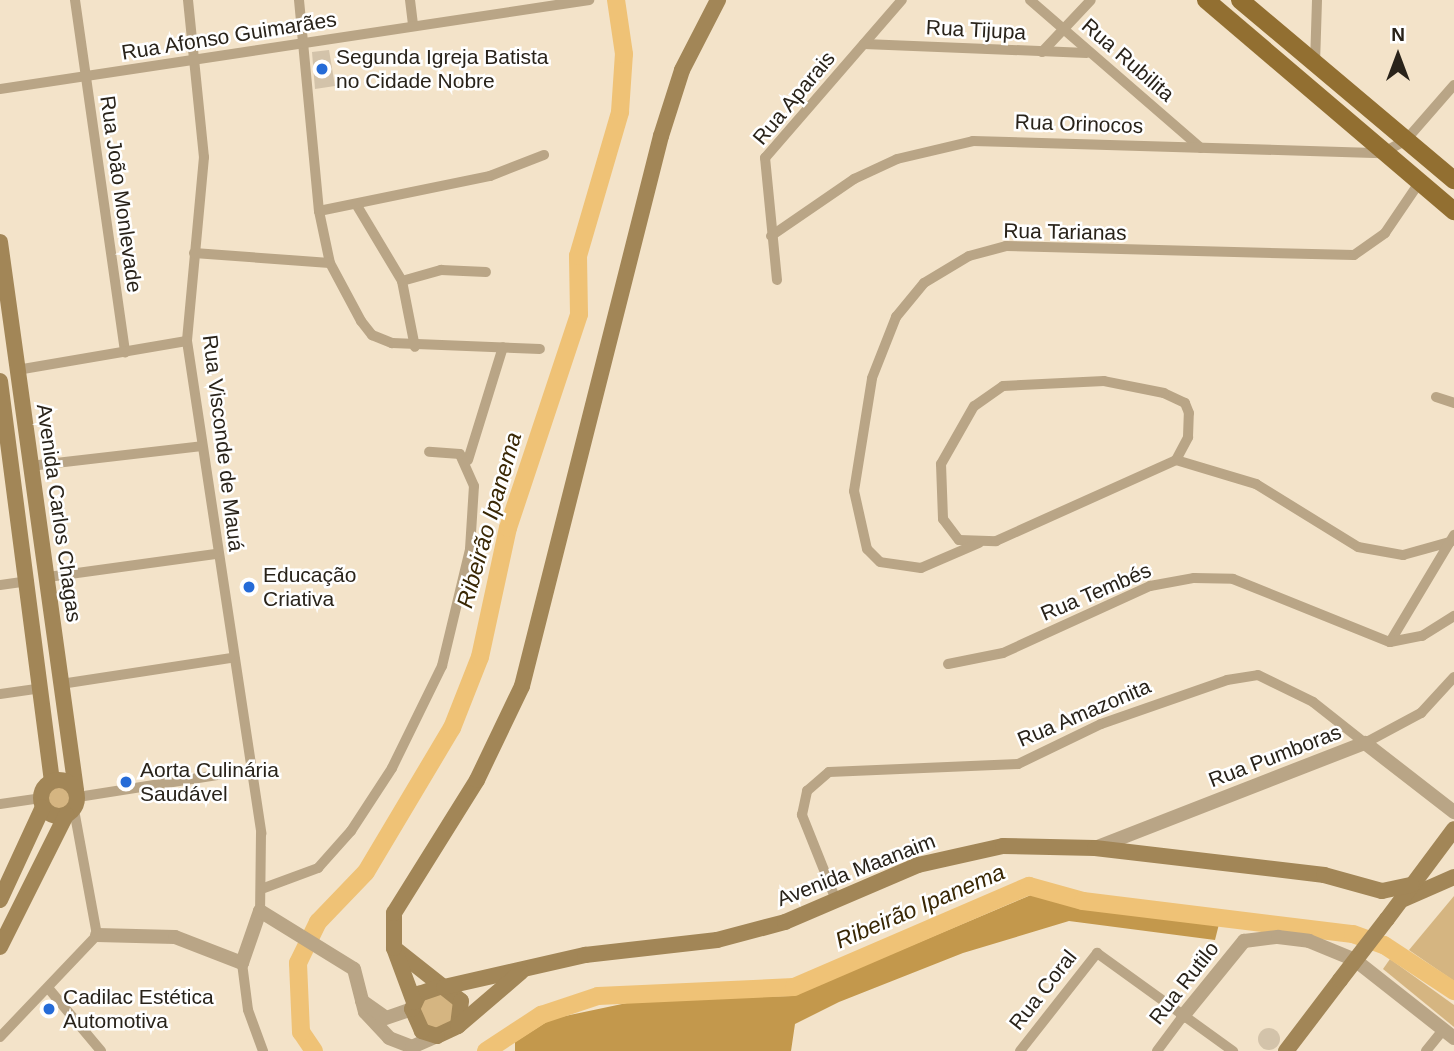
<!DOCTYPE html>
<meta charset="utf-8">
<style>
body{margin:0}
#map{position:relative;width:1454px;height:1051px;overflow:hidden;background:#f3e3c9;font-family:Helvetica,sans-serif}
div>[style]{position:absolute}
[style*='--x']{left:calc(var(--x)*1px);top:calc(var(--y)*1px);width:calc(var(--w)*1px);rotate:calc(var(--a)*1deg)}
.green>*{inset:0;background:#d5b581}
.round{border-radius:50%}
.forest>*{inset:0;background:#c3984c}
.river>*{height:18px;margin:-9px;padding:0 9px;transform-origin:9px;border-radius:9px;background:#efc276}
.building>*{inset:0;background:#d3c3aa}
.minor>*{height:10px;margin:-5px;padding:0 5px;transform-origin:5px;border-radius:5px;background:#b9a586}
.tertiary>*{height:14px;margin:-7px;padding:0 7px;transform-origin:7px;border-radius:7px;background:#b9a586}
.secondary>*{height:16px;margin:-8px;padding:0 8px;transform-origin:8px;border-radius:8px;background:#a28657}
.secondary>.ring{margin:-8px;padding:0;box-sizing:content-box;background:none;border:16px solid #a28657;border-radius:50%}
.primary>*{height:18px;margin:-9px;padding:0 9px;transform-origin:9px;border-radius:9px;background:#926f31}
.secondary-bridge>*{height:16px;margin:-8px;padding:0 8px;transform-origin:8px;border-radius:8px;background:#a28657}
.dots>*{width:19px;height:19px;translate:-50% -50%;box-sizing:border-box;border:4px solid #fff;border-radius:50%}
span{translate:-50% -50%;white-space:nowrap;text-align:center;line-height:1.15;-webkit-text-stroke:5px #fff;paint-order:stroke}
.street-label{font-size:21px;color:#29231a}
.poi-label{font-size:21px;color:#29231a}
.left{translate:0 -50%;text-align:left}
.water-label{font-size:23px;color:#392704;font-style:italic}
.north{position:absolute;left:1363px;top:21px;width:70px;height:70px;-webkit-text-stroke:5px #fff;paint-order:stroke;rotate:0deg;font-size:19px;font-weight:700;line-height:28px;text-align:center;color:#29231a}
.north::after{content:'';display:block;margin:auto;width:24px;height:32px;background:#29231a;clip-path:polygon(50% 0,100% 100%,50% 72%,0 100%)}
</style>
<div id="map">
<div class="green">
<i class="round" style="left:45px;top:784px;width:28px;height:28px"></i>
<i style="clip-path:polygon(1454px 896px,1454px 981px,1409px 950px)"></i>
<i style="clip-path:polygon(1390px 959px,1454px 1005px,1454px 1027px,1383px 969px)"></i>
<i style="clip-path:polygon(432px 991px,456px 1000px,454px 1026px,428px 1030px,418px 1006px)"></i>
</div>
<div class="forest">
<i style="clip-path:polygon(1031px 895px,1219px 924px,1215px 940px,1069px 921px,963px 953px,839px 1002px,795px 1024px,791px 1051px,515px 1051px,515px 1042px,551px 1019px,641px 1000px,792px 996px)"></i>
</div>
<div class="river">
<i style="--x:314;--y:1051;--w:23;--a:-124"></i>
<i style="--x:301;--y:1032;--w:69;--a:-92.5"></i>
<i style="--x:298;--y:963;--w:46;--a:-64"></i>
<i style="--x:318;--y:922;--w:69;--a:-46.2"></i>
<i style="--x:366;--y:872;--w:168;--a:-59.2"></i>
<i style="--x:452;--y:728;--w:76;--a:-68.5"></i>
<i style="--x:480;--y:657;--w:132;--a:-77.8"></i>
<i style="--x:508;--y:528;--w:225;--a:-71.6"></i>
<i style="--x:579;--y:314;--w:58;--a:-91"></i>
<i style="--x:578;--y:256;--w:150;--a:-73.7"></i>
<i style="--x:620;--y:112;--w:58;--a:-86.1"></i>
<i style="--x:624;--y:54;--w:55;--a:-98.4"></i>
<i style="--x:486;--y:1051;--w:66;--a:-33.2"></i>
<i style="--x:541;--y:1015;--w:60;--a:-18.4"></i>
<i style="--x:598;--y:996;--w:196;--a:-2.6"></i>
<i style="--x:794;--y:987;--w:256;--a:-23.3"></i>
<i style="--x:1029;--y:886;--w:56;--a:15.5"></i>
<i style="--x:1083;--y:901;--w:272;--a:7"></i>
<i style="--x:1353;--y:934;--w:33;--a:20"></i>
<i style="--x:1384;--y:945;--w:84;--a:33.3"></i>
</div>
<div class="building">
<i style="clip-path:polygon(329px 50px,335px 86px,315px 89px,312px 52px)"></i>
<i class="round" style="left:1258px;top:1028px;width:22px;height:22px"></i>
</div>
<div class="minor">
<i style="--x:75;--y:0;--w:356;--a:81.9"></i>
<i style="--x:188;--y:0;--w:158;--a:84.2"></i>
<i style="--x:204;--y:157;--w:185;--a:95.3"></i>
<i style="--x:187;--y:341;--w:498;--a:81.4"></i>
<i style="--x:261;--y:833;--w:78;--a:90.7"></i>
<i style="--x:299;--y:0;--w:212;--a:84.6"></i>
<i style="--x:319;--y:211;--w:53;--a:78.1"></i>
<i style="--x:330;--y:263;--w:66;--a:61.9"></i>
<i style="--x:361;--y:321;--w:18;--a:52"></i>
<i style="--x:372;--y:335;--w:22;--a:22"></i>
<i style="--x:392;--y:343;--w:148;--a:2.3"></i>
<i style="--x:410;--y:0;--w:26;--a:83"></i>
<i style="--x:1030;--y:0;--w:226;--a:40.9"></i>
<i style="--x:864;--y:44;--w:223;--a:2.3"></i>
<i style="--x:1042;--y:52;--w:71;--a:-46.7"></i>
<i style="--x:1315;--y:64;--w:64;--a:-88.2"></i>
<i style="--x:0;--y:89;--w:596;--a:-8.59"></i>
<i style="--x:356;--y:204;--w:90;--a:59.1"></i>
<i style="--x:402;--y:281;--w:67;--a:78.9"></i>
<i style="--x:319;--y:211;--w:175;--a:-11.6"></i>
<i style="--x:490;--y:176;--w:58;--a:-21.3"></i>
<i style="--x:771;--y:236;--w:101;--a:-34.5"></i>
<i style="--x:854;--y:179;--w:47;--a:-24.9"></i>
<i style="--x:897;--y:159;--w:78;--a:-13.3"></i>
<i style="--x:973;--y:141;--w:409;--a:1.7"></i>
<i style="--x:1382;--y:153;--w:27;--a:-28"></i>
<i style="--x:1406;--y:140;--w:73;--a:-48.9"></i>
<i style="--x:194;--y:253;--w:136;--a:4.2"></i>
<i style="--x:777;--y:280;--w:123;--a:-95.6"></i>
<i style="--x:765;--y:158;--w:209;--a:-49.1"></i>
<i style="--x:402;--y:281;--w:41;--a:-15.8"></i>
<i style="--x:441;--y:270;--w:45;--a:2.5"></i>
<i style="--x:17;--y:370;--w:172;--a:-9.7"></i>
<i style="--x:1436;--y:397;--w:19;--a:18"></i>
<i style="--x:468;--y:460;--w:118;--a:-72.8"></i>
<i style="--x:1176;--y:460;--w:26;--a:-62"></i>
<i style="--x:1188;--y:437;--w:24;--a:-88"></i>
<i style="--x:1189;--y:413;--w:11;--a:-112"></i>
<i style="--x:1185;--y:403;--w:23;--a:-155"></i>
<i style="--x:1164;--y:393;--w:61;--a:-168.7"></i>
<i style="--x:1104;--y:381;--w:101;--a:177.2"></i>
<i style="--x:1003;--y:386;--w:35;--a:145"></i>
<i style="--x:974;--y:406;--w:67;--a:119.6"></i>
<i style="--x:941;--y:464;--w:55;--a:87.9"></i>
<i style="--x:943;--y:519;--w:26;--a:53"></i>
<i style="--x:959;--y:540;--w:37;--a:2"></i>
<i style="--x:996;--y:541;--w:197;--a:-24.2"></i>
<i style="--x:1176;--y:460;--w:84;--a:16.7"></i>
<i style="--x:1256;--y:484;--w:120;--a:31.7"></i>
<i style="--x:1358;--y:547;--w:46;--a:10.1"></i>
<i style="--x:1403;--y:555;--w:49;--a:-15.5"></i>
<i style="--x:30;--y:466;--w:173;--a:-6.6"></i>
<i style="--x:979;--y:543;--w:63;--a:156.7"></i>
<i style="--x:921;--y:568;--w:41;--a:-171.7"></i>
<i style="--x:880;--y:562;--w:18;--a:-135"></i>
<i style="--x:867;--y:549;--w:59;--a:-102.6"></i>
<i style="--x:854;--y:491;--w:114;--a:-80.9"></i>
<i style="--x:872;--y:378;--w:66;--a:-68.5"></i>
<i style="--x:896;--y:317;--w:44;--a:-50.5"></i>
<i style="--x:924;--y:283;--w:52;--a:-31"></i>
<i style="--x:969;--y:256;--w:38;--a:-15"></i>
<i style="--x:1006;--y:246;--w:348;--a:1.5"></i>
<i style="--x:1354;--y:255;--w:38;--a:-35"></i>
<i style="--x:1385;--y:233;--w:60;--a:-55.8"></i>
<i style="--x:48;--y:577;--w:169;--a:-7.8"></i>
<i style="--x:0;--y:585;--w:29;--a:-8"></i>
<i style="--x:1390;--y:642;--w:125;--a:-59.1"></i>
<i style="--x:948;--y:664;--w:56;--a:-11.3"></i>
<i style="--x:1003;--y:653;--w:162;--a:-24.5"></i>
<i style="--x:1150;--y:586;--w:45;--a:-10.3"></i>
<i style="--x:1194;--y:578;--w:39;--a:1"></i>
<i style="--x:1233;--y:579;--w:169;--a:21.9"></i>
<i style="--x:1390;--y:642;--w:33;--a:-11"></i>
<i style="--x:1422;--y:636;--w:38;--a:-32"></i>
<i style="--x:61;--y:684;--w:171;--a:-8.7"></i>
<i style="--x:0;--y:694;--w:42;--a:-8.1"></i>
<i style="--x:78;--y:797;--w:173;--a:-9"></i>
<i style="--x:0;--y:804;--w:41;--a:-8.3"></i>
<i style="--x:264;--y:888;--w:58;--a:-20.3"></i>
<i style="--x:318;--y:868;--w:50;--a:-48.3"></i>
<i style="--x:351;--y:831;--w:75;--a:-56.9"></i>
<i style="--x:392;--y:768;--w:114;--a:-63.9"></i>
<i style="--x:442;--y:666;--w:120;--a:-76.5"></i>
<i style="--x:470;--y:549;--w:63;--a:-86.4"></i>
<i style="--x:474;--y:486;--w:35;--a:-114"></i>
<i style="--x:460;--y:454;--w:31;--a:-176"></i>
<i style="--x:836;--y:900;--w:92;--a:-111.8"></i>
<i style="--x:802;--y:815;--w:25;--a:-78"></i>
<i style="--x:807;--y:791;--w:29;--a:-41"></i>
<i style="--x:829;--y:772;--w:189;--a:-2.4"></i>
<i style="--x:1018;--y:764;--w:92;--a:-25.7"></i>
<i style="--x:1101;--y:724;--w:133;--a:-19.2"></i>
<i style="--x:1227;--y:680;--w:31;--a:-9"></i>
<i style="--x:1258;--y:675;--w:61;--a:26.1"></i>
<i style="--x:1313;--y:702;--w:66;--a:38.3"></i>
<i style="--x:1365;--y:743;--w:64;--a:-28.2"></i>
<i style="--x:1421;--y:713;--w:49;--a:-47.5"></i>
<i style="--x:242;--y:963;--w:47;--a:82.7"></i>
<i style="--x:248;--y:1010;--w:44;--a:69.9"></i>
<i style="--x:49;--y:989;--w:81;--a:50"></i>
<i style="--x:0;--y:1037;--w:141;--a:-46.4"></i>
<i style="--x:97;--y:935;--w:127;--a:-100.4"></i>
<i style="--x:1020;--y:1051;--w:125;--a:-51.8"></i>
<i style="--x:1097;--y:953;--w:168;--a:35.8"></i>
<i style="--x:1157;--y:1051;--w:44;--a:-53.4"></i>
<i style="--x:1426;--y:1051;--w:28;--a:-51"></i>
</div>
<div class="tertiary">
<i style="--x:1095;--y:848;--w:290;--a:-21.3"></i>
<i style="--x:1365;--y:743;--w:113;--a:37.8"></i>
<i style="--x:97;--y:935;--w:78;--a:1.5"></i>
<i style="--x:175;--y:937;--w:72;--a:21.2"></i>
<i style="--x:242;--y:963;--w:55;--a:-70.9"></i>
<i style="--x:260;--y:911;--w:110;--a:31.7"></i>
<i style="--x:354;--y:969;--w:44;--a:75.7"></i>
<i style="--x:365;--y:1012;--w:35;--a:47"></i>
<i style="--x:389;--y:1038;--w:25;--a:21"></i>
<i style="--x:412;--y:1047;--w:27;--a:-24"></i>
<i style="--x:362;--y:1001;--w:29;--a:35"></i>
<i style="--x:386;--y:1018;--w:28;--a:-19"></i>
<i style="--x:1183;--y:1016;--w:97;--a:-50.9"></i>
<i style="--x:1244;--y:941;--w:34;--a:-7"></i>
<i style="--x:1278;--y:937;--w:31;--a:7"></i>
<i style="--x:1309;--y:941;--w:50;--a:22.4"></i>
<i style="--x:1355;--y:960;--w:126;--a:38.2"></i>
</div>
<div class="secondary">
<i style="--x:0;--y:242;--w:553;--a:82.1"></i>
<i style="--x:0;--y:381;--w:403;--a:82.6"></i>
<i class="ring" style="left:41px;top:780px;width:20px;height:20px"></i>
<i style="--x:1404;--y:899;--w:55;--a:-23.7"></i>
<i style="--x:0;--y:900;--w:102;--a:-65.2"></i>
<i style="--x:1387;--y:919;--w:112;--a:-53.3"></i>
<i style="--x:0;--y:947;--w:148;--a:-63.4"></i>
<i style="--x:394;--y:948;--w:85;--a:38.3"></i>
<i style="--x:461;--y:1001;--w:25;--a:97"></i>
<i style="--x:458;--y:1026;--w:23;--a:155"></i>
<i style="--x:437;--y:1036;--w:16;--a:-162"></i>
<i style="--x:422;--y:1031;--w:24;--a:-114"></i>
<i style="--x:412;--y:1009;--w:17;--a:-65"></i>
<i style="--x:419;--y:994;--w:24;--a:-19"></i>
<i style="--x:444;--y:987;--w:145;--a:-12.8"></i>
<i style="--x:585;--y:955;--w:133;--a:-6.5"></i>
<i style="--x:717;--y:940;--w:70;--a:-14.8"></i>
<i style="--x:785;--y:922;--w:145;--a:-23.2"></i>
<i style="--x:918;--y:865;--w:87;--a:-12.6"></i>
<i style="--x:1003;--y:846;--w:92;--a:1.2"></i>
<i style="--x:1095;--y:848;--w:231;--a:6.7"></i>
<i style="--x:1324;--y:875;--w:60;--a:15.4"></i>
<i style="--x:1382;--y:891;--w:30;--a:-12"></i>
<i style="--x:414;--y:1002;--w:58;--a:-110.3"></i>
<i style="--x:394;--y:948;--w:35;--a:-90"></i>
<i style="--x:394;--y:913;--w:157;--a:-58"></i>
<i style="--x:477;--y:780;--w:104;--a:-64.4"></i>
<i style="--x:522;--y:686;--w:567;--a:-75.82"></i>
<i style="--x:661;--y:136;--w:69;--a:-72.3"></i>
<i style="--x:682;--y:70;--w:79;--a:-62.8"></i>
<i style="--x:458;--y:1026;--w:83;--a:-40.6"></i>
<i style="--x:1286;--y:1051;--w:89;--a:-52.7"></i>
</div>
<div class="primary">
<i style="--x:1206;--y:0;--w:326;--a:40.4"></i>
<i style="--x:1240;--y:0;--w:280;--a:40.1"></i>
</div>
<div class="secondary-bridge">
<i style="--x:1340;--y:980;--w:77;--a:-52.4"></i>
</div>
<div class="dots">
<i style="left:322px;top:69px;background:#256bd7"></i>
<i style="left:249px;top:587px;background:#256bd7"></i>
<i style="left:126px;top:782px;background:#256bd7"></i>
<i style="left:49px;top:1009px;background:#256bd7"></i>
</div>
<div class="street-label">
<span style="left:976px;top:30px;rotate:3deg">Rua Tijupa</span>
<span style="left:229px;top:36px;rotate:-9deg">Rua Afonso Guimarães</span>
<span style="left:1128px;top:60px;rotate:41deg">Rua Rubilita</span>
<span style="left:794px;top:98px;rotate:-50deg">Rua Aparais</span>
<span style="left:1079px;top:124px;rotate:2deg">Rua Orinocos</span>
<span style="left:121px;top:194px;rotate:82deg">Rua João Monlevade</span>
<span style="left:1065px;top:232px;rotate:1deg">Rua Tarianas</span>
<span style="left:223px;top:443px;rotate:83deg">Rua Visconde de Mauá</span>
<span style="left:59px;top:513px;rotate:82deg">Avenida Carlos Chagas</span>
<span style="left:1096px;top:592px;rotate:-23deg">Rua Tembés</span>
<span style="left:1084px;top:713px;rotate:-23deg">Rua Amazonita</span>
<span style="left:1275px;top:756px;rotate:-21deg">Rua Pumboras</span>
<span style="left:856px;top:870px;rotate:-21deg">Avenida Maanaim</span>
<span style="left:1184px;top:983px;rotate:-52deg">Rua Rutilo</span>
<span style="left:1043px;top:990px;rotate:-52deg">Rua Coral</span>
</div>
<div class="poi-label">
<span class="left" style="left:336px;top:69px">Segunda Igreja Batista<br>no Cidade Nobre</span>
<span class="left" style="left:263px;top:587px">Educação<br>Criativa</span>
<span class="left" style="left:140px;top:782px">Aorta Culinária<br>Saudável</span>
<span class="left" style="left:63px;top:1009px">Cadilac Estética<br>Automotiva</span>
</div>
<div class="water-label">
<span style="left:489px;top:520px;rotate:-74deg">Ribeirão Ipanema</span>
<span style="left:920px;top:906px;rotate:-23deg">Ribeirão Ipanema</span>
</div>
<div class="north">N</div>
</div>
